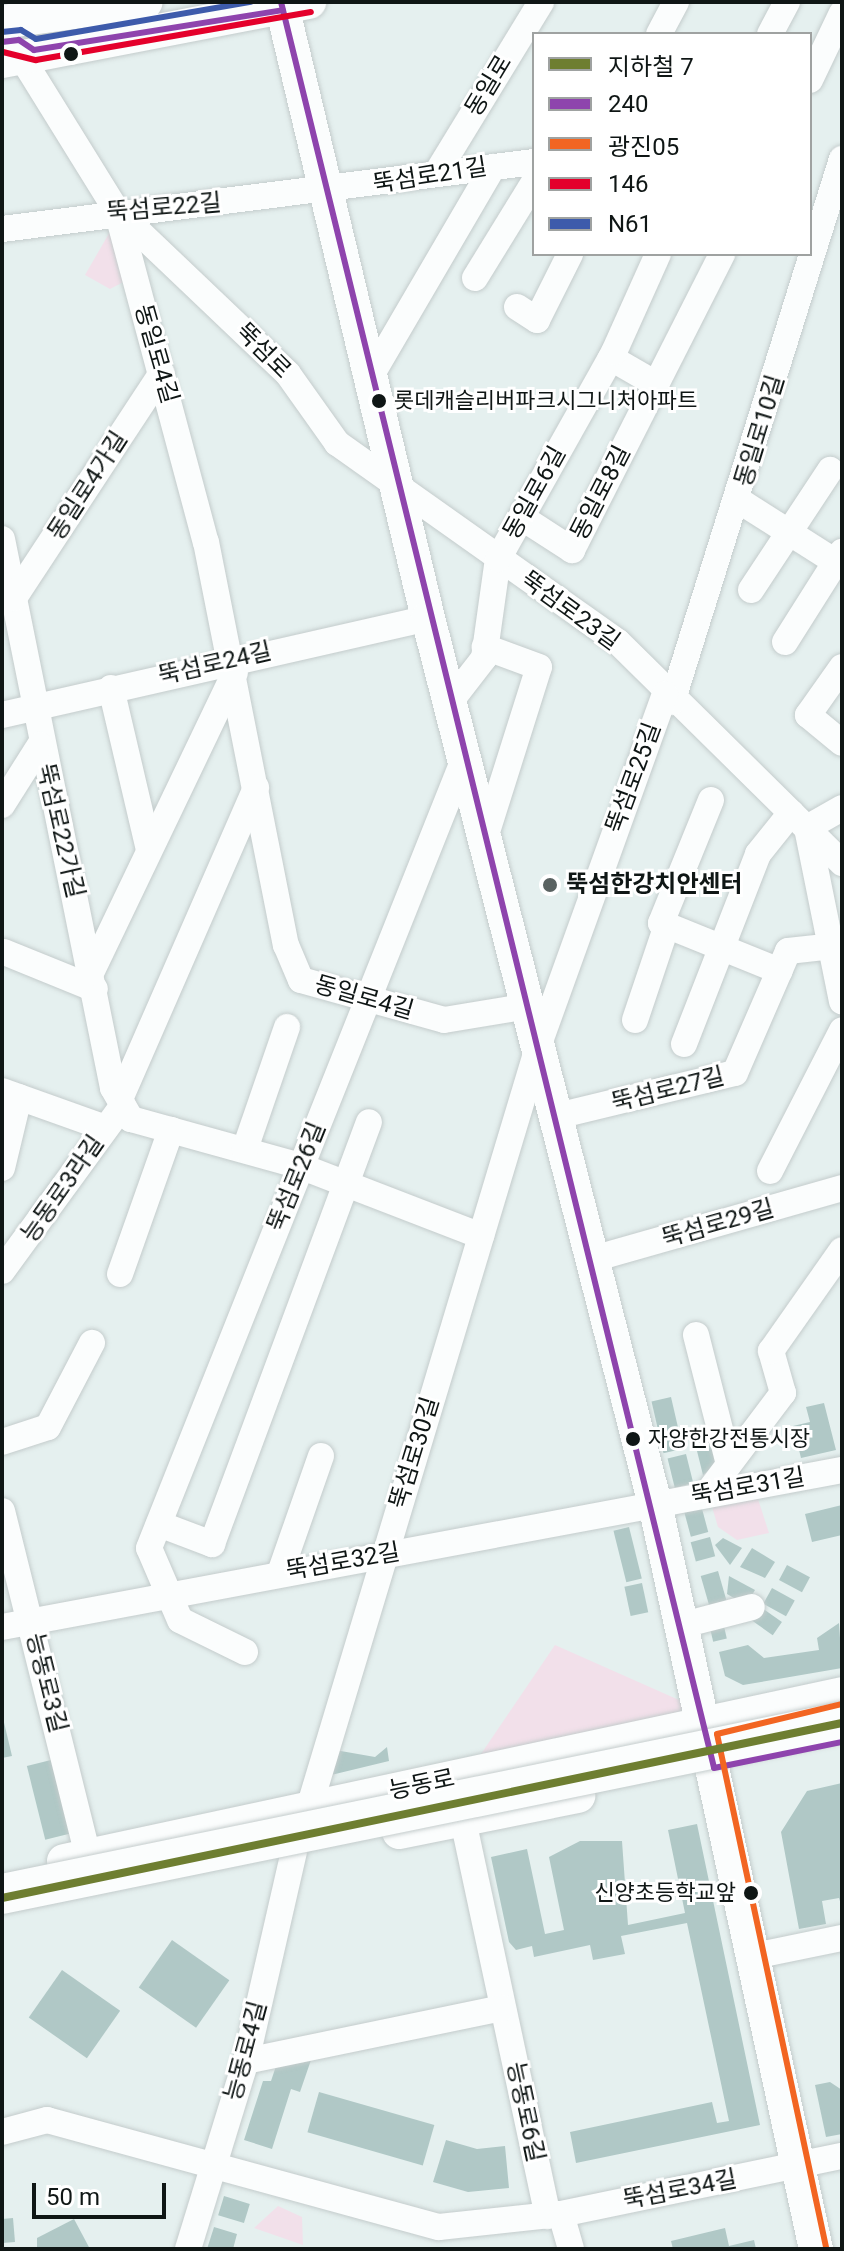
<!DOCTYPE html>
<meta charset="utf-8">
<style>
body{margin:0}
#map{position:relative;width:844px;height:2251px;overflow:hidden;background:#e5f0ef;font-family:Roboto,"Noto Sans KR",sans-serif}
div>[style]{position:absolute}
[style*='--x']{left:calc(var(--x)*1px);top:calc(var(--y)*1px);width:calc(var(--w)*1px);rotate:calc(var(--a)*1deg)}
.green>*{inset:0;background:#f2e0ea}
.building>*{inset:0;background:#b0c8c6;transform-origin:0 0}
.roads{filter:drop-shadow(0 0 2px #c4cccc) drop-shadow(0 0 2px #c4cccc)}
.minor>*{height:26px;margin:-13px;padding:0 13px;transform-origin:13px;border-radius:13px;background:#fbfdfd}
.major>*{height:34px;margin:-17px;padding:0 17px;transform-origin:17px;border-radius:17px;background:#fbfdfd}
.bridges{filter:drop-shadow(0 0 2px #c4cccc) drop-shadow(0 0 2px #c4cccc)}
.highway-bridge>*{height:40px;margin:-20px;padding:0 20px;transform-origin:20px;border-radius:20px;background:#fbfdfd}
.bus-1>*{height:6px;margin:-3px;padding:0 3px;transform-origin:3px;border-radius:3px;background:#8e44ad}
.bus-2>*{height:6px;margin:-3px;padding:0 3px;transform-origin:3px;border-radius:3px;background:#f26522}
.bus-3>*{height:6px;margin:-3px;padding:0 3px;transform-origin:3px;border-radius:3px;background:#e4002b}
.bus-4>*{height:6px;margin:-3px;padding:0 3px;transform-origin:3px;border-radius:3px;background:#3d5bab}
.metro-1>*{height:8px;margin:-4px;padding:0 4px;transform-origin:4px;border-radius:4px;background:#6e7e31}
.dots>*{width:22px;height:22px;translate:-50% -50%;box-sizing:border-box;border:4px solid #fff;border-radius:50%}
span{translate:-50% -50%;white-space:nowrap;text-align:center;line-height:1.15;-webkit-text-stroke:6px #fff;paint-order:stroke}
.bus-label{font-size:22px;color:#0f1615}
.left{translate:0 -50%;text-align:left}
.right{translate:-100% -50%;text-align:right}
.street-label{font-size:24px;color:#0f1615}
.poi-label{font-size:24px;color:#0f1615;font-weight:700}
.frame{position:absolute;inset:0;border:4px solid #0f1615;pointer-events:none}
.legend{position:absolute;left:532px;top:32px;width:280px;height:224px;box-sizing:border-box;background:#fff;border:2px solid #9fa2a1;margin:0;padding:10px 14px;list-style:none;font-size:24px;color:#0f1615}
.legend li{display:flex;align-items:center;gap:16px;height:40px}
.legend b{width:40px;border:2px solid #9fa2a1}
.scale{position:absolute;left:32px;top:2183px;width:134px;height:36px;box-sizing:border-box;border:4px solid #0f1615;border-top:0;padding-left:10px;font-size:24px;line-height:28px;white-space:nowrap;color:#0f1615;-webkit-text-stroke:6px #fff;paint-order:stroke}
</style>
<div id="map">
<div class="green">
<i style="clip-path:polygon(115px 223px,129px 279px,110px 289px,85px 275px)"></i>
<i style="clip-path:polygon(756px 1493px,769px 1533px,737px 1540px,718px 1527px,710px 1500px)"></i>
<i style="clip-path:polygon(555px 1645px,688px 1704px,690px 1714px,479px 1757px)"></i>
<i style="clip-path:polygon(278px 2206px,302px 2217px,303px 2245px,254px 2228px)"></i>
</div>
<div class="building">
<i style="left:671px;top:1397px;width:53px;height:20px;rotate:77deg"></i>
<i style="clip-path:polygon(824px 1403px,836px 1450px,801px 1458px,793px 1426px,810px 1422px,806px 1407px)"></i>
<i style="clip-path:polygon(716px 1442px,720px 1461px,703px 1475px,696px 1447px)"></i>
<i style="left:686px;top:1454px;width:30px;height:19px;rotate:76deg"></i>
<i style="left:701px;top:1505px;width:28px;height:18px;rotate:75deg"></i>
<i style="clip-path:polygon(842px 1505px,842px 1535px,812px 1542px,805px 1514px)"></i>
<i style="left:629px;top:1527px;width:53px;height:16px;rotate:76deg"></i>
<i style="left:710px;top:1537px;width:20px;height:20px;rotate:75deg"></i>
<i style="clip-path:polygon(723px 1538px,742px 1548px,730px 1565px,715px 1545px)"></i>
<i style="clip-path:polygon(752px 1548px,775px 1562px,765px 1578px,740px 1567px)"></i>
<i style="left:787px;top:1565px;width:26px;height:17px;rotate:28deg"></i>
<i style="left:718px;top:1571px;width:36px;height:18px;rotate:74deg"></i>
<i style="clip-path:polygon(729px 1576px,755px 1590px,746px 1605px,727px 1594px)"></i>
<i style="left:642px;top:1583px;width:30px;height:18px;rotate:78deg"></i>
<i style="left:772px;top:1588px;width:26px;height:18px;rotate:29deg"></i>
<i style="left:759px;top:1606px;width:28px;height:16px;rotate:35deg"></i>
<i style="left:723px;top:1622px;width:17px;height:14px;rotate:77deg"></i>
<i style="clip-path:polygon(839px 1623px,842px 1668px,743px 1685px,725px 1676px,719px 1652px,748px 1645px,764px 1658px,819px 1650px,817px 1638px)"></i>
<i style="clip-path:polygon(2px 1714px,12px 1756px,2px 1758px)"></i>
<i style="clip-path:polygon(387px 1747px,389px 1761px,327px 1776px,335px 1750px,375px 1757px)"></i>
<i style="left:55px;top:1759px;width:76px;height:29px;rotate:76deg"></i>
<i style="clip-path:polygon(842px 1783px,842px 1908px,839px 1898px,822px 1901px,826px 1924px,799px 1929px,781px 1832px,807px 1791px)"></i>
<i style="clip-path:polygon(697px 1824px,760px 2125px,576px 2163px,570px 2132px,712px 2102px,717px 2123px,729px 2121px,687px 1923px,621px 1936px,625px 1954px,593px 1960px,590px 1945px,534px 1957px,532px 1946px,516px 1950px,509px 1942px,491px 1857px,527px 1849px,545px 1934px,564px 1930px,549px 1857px,580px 1841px,622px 1841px,628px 1925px,685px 1913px,668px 1830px)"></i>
<i style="left:172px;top:1940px;width:70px;height:58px;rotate:35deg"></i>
<i style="left:62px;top:1970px;width:71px;height:58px;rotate:35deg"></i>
<i style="clip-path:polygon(311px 2060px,300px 2092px,291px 2089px,272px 2149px,244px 2140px,263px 2081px,271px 2081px,276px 2066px)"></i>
<i style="clip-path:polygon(830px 2082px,842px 2090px,842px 2134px,826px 2137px,815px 2085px)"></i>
<i style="left:319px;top:2092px;width:120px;height:42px;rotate:16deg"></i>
<i style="clip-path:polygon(446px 2140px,477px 2149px,505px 2146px,509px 2188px,468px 2192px,433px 2182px)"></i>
<i style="left:224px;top:2196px;width:27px;height:20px;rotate:17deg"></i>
<i style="clip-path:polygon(13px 2218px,15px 2242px,2px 2243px,2px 2219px)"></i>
<i style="clip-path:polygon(74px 2219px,90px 2249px,37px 2249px,37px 2238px)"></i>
<i style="clip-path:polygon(214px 2227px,237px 2234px,233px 2249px,207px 2249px)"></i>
<i style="clip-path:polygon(725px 2228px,729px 2246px,754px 2240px,756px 2249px,673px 2249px,671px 2241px)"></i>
</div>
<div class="roads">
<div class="minor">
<i style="--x:659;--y:34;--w:36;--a:-62"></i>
<i style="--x:770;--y:34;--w:36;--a:-62"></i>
<i style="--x:22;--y:58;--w:180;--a:58.2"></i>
<i style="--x:117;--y:211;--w:343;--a:75"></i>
<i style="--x:206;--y:542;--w:411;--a:78.8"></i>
<i style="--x:286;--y:945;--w:38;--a:67"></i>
<i style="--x:301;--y:980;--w:148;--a:15.6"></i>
<i style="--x:444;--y:1020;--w:86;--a:-9.4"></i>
<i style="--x:810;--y:80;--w:74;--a:-64.5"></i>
<i style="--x:438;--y:171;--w:198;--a:-58.6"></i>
<i style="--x:117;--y:211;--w:236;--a:43.6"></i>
<i style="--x:288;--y:374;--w:85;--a:54.6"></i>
<i style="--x:337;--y:443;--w:344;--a:35.3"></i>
<i style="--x:618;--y:642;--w:315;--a:44.6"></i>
<i style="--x:2;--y:229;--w:536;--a:-7.18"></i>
<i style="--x:475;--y:278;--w:113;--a:-58.4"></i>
<i style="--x:517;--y:307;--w:24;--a:33"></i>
<i style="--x:537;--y:320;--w:74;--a:-63.4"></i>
<i style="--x:611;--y:358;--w:52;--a:30"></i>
<i style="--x:372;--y:374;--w:240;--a:-59.7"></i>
<i style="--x:738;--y:500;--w:123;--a:32.4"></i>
<i style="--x:521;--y:517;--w:61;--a:32.9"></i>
<i style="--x:572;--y:550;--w:332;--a:-63.1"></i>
<i style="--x:2;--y:539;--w:560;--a:78.57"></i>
<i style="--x:113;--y:1088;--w:36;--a:60"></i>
<i style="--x:131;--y:1119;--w:175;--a:15.5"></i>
<i style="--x:300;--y:1166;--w:194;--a:21.1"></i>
<i style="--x:751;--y:590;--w:144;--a:-56.6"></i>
<i style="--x:14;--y:598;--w:269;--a:-56.7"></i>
<i style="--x:785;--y:642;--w:107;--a:-57.7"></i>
<i style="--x:842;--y:667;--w:59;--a:125.3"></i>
<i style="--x:808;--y:715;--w:44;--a:39.5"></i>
<i style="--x:111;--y:688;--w:166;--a:76.8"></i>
<i style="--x:450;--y:702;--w:56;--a:-52.3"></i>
<i style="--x:484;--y:658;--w:100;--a:-82"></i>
<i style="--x:498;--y:559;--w:237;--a:-60.7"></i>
<i style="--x:614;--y:352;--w:107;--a:-65.8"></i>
<i style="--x:672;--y:702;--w:569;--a:-72.62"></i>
<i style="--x:2;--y:715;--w:437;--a:-12.8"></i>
<i style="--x:711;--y:800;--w:133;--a:112.1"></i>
<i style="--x:661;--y:923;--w:128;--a:22"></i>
<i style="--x:2;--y:805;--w:71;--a:-57.7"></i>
<i style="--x:842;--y:808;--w:40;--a:150.3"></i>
<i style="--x:807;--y:828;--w:177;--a:78.6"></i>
<i style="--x:485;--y:838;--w:179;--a:-72.5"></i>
<i style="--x:539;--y:667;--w:58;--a:-159.7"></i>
<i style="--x:4;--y:952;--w:98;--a:22.1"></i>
<i style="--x:91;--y:973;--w:333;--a:-64.4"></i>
<i style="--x:635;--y:1020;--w:100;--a:-71.4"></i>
<i style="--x:684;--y:1044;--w:204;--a:-68.7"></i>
<i style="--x:758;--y:854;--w:53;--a:-51.2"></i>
<i style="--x:2;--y:1091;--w:110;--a:19.6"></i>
<i style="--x:120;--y:1099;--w:340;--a:-66.4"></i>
<i style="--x:557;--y:1116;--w:183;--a:-13.6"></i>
<i style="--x:735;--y:1073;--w:133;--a:-66.5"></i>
<i style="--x:788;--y:951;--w:54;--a:-6.3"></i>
<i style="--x:245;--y:1149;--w:129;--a:-71"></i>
<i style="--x:2;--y:1168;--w:73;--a:-76.5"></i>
<i style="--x:770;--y:1171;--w:158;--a:-62.9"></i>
<i style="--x:593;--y:1259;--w:259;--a:-15.9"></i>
<i style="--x:2;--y:1271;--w:205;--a:-53.9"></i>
<i style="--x:120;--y:1274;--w:153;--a:-70.5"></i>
<i style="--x:696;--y:1335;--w:133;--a:75.7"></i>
<i style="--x:2;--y:1442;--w:48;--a:-18.1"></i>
<i style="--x:48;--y:1427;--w:95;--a:-62.4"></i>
<i style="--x:706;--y:1495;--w:128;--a:-53"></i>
<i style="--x:783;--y:1393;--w:44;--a:-105.9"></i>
<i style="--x:771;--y:1351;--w:123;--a:-54.9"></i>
<i style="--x:2;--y:1511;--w:356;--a:76"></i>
<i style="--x:159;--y:1524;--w:57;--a:20.7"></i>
<i style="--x:212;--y:1544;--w:450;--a:-69.6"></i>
<i style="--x:280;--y:1573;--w:124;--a:-70.7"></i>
<i style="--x:683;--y:1625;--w:71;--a:-14.6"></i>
<i style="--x:2;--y:1627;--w:855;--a:-10.59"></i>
<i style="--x:245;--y:1652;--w:72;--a:-153.8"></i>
<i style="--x:180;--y:1620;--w:78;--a:-113.3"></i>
<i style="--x:149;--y:1548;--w:850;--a:-68.24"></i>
<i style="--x:309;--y:1808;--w:798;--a:-73.25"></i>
<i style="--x:539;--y:1044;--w:372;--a:-70.2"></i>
<i style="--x:463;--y:1820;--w:405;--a:77.9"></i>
<i style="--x:754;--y:1956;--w:90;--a:-11.6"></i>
<i style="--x:246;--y:2061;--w:262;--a:-11.7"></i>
<i style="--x:2;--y:2132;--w:47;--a:-14.9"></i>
<i style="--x:47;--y:2120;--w:406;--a:15.3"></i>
<i style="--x:439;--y:2227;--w:123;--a:-6.1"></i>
<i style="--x:561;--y:2214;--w:287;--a:-11.7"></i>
<i style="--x:561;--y:2214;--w:36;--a:74"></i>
<i style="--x:188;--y:2249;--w:197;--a:-72.9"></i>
<i style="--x:246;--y:2061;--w:215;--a:-77.1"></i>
</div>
<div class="major">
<i style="--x:281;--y:2;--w:633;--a:76.58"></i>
<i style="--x:428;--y:618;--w:915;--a:75.63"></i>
<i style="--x:655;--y:1504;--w:762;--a:77.81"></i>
<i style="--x:2;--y:22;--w:145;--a:-7.9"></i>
<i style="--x:2;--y:61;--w:313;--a:-10.9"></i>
<i style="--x:399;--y:1832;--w:183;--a:-11.4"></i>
<i style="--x:64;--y:1861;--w:796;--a:-12.11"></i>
</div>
</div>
<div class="bridges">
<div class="highway-bridge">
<i style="--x:2;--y:1894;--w:857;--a:-11.57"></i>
</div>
</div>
<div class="bus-1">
<i style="--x:281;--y:2;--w:1818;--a:76.22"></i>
<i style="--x:714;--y:1768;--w:131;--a:-11.5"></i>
<i style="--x:2;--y:42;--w:17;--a:-7"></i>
<i style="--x:19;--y:40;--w:18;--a:34"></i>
<i style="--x:34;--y:50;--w:252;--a:-9.1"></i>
</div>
<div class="bus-2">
<i style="--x:826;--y:2247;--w:524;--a:-102"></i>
<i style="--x:717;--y:1734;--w:129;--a:-13.5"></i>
</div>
<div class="bus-3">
<i style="--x:3;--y:52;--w:34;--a:14"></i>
<i style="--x:36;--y:60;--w:279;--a:-9.9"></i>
</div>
<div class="bus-4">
<i style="--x:2;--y:32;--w:19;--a:-6"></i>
<i style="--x:21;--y:30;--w:17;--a:31"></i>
<i style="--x:36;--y:39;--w:218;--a:-9.8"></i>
</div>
<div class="metro-1">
<i style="--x:2;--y:1898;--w:858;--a:-11.77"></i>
</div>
<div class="dots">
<i style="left:71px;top:54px;background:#0f1615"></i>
<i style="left:379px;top:401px;background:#0f1615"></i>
<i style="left:550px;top:885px;background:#5a6261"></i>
<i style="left:633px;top:1439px;background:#0f1615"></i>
<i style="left:751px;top:1893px;background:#0f1615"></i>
</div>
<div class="bus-label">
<span class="left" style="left:394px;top:401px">롯데캐슬리버파크시그니처아파트</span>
<span class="left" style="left:648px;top:1439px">자양한강전통시장</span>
<span class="right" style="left:736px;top:1893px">신양초등학교앞</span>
</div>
<div class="street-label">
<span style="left:489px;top:86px;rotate:-59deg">동일로</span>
<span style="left:430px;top:176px;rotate:-9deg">뚝섬로21길</span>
<span style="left:164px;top:208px;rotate:-5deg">뚝섬로22길</span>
<span style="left:263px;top:351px;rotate:45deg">뚝섬로</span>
<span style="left:156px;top:354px;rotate:74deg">동일로4길</span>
<span style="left:760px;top:431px;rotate:-73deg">동일로10길</span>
<span style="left:88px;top:486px;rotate:-57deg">동일로4가길</span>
<span style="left:535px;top:493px;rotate:-61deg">동일로6길</span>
<span style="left:601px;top:493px;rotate:-63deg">동일로8길</span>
<span style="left:570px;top:611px;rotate:36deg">뚝섬로23길</span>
<span style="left:215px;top:664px;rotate:-13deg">뚝섬로24길</span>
<span style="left:634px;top:778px;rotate:-70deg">뚝섬로25길</span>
<span style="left:60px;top:831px;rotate:77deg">뚝섬로22가길</span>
<span style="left:364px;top:998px;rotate:16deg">동일로4길</span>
<span style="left:668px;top:1090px;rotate:-14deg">뚝섬로27길</span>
<span style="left:297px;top:1177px;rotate:-68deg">뚝섬로26길</span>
<span style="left:63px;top:1189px;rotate:-55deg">능동로3라길</span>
<span style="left:718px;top:1224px;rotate:-16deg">뚝섬로29길</span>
<span style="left:415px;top:1453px;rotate:-73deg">뚝섬로30길</span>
<span style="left:748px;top:1487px;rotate:-10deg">뚝섬로31길</span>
<span style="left:343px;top:1562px;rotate:-10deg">뚝섬로32길</span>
<span style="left:46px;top:1683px;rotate:76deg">능동로3길</span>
<span style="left:422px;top:1785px;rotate:-12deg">능동로</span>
<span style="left:246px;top:2051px;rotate:-75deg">능동로4길</span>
<span style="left:525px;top:2112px;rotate:78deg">능동로6길</span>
<span style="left:680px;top:2190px;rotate:-11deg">뚝섬로34길</span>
</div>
<div class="poi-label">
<span class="left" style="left:566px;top:885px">뚝섬한강치안센터</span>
</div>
<div class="frame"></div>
<ul class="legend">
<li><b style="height:10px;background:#6e7e31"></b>지하철 7</li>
<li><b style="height:10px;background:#8e44ad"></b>240</li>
<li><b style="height:10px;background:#f26522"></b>광진05</li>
<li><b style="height:10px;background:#e4002b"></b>146</li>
<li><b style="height:10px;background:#3d5bab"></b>N61</li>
</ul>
<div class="scale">50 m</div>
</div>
